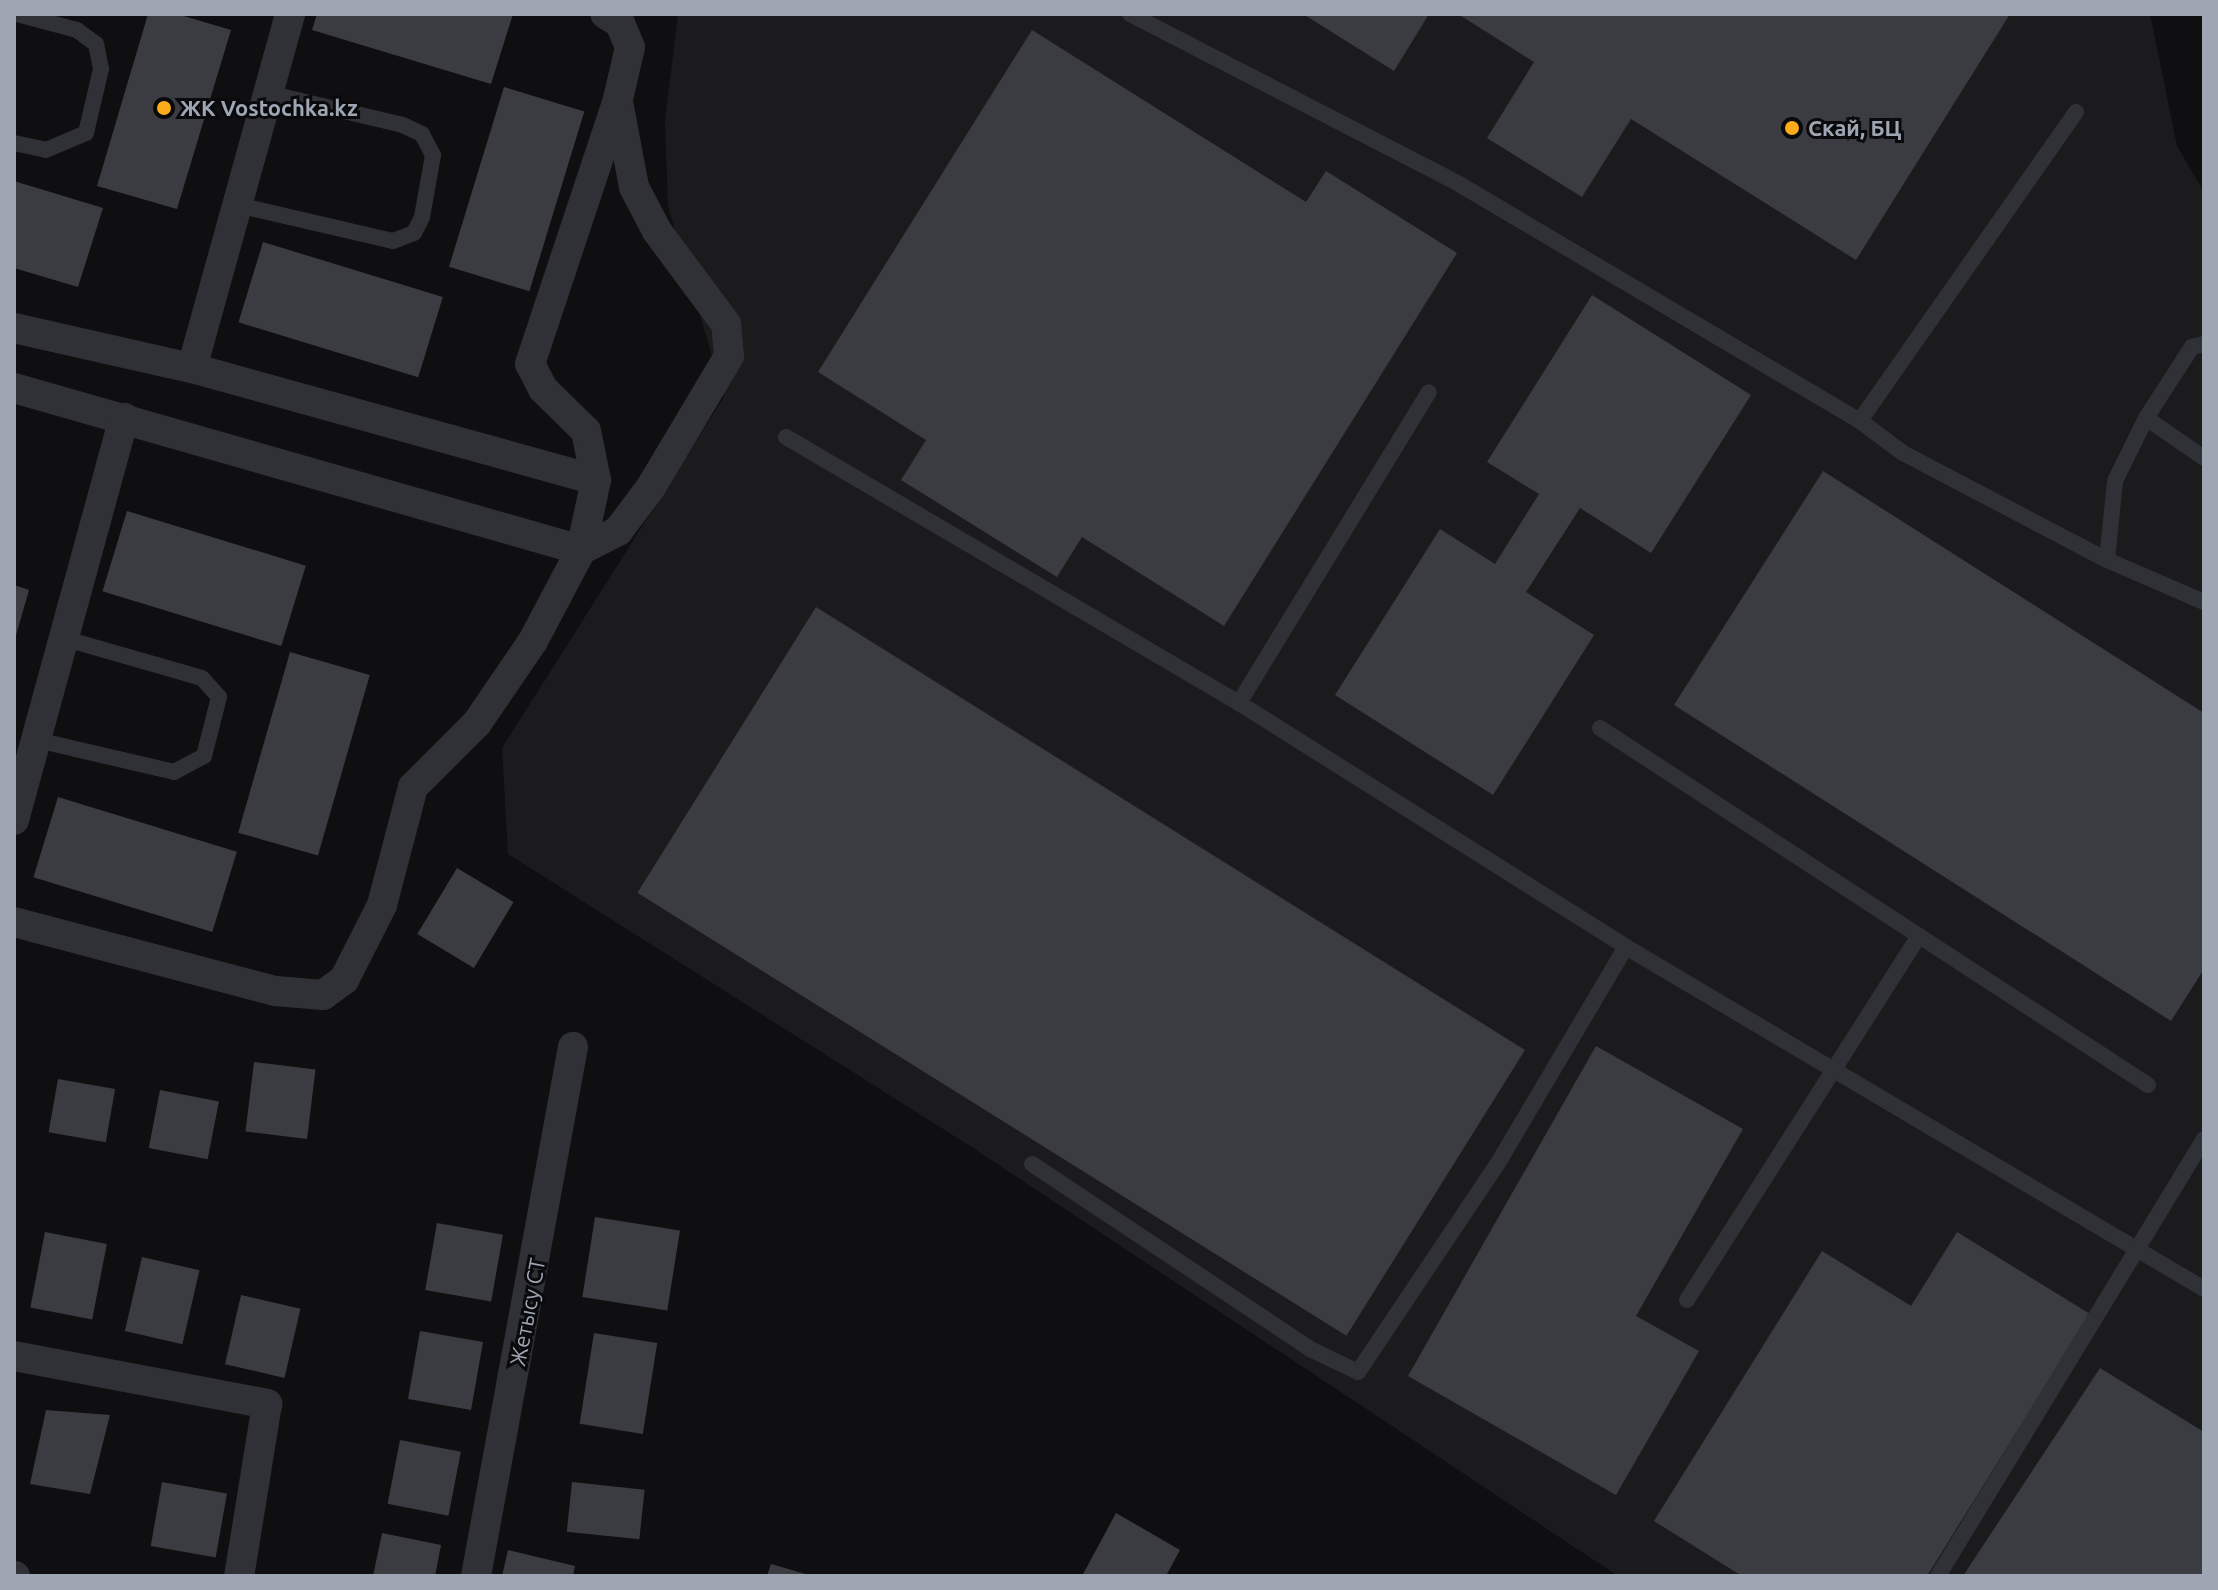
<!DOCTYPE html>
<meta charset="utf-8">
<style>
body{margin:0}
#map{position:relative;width:2218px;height:1590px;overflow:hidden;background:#0f0f11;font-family:Ubuntu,sans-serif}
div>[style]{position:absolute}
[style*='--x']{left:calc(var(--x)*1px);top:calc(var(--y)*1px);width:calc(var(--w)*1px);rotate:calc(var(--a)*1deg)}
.built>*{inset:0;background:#1b1b1e}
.building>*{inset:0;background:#3b3c41;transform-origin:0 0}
.lane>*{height:16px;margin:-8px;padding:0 8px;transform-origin:8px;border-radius:8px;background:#303136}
.street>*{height:30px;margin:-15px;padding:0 15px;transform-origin:15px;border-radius:15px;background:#303136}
.dots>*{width:22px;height:22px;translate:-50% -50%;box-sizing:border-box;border:4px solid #0a0a0c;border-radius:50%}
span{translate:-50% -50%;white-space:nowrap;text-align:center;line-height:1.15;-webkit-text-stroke:6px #0a0a0c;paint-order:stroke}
.poi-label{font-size:22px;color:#9fa6b3;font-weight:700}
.left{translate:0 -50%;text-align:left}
.street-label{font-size:22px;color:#9fa6b3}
.frame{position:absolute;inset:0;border:16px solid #9fa6b3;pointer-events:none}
</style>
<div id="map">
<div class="built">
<i style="clip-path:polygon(678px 14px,2150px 14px,2177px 146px,2204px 192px,2204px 1576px,1618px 1576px,970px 1146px,508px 854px,502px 748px,724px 397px,668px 206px,665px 121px)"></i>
</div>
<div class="building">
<i style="clip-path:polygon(148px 14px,177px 14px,231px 30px,177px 209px,97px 186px)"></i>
<i style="clip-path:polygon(317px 14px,513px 14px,491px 84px,312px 30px)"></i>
<i style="clip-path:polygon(1303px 14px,1429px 14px,1394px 71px)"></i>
<i style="clip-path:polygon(1458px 14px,2010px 14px,1856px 260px,1631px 119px,1582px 197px,1487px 138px,1534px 62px)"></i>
<i style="clip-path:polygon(1032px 30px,1306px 202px,1326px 171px,1457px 253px,1224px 626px,1082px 537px,1057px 577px,901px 480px,926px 440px,818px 372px)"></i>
<i style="left:504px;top:87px;width:84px;height:188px;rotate:17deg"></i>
<i style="clip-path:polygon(14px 181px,103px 208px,78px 287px,14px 268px)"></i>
<i style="left:263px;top:242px;width:188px;height:84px;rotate:17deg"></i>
<i style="clip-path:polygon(1592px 295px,1751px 395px,1651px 553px,1580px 508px,1526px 592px,1594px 635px,1493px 795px,1335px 695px,1440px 529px,1495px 564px,1539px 494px,1487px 462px)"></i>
<i style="clip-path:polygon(1823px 471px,2204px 713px,2204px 969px,2171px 1021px,1674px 705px)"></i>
<i style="left:127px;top:511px;width:187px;height:84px;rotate:17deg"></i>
<i style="clip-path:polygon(14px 585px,29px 590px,15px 639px,14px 639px)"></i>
<i style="left:816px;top:607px;width:836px;height:337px;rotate:32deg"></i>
<i style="left:290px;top:652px;width:83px;height:188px;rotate:16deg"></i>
<i style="left:58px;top:797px;width:187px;height:84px;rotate:17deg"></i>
<i style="left:457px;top:868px;width:66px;height:77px;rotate:31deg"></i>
<i style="clip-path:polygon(1596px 1046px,1743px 1129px,1636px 1316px,1699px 1351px,1616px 1495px,1408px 1376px)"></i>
<i style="left:254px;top:1062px;width:62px;height:70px;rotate:7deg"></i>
<i style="left:58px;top:1079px;width:58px;height:54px;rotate:10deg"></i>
<i style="left:160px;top:1090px;width:60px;height:59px;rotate:11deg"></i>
<i style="left:595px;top:1217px;width:86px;height:81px;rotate:9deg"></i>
<i style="left:437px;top:1223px;width:67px;height:68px;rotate:10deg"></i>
<i style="left:45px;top:1232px;width:63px;height:77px;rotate:11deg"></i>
<i style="clip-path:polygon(1957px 1232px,2090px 1314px,1927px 1576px,1742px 1576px,1654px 1521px,1822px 1251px,1911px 1306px)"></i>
<i style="left:142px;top:1257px;width:59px;height:76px;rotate:13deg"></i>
<i style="left:241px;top:1295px;width:61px;height:71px;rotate:13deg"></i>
<i style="left:420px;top:1331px;width:64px;height:69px;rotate:10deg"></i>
<i style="left:594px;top:1333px;width:64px;height:92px;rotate:9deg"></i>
<i style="clip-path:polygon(2100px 1368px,2204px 1432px,2204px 1576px,1963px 1576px)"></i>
<i style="clip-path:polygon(46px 1410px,110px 1415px,90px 1494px,30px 1484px)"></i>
<i style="left:400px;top:1440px;width:62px;height:65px;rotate:11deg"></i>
<i style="left:162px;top:1482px;width:66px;height:65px;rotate:10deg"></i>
<i style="left:572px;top:1482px;width:73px;height:50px;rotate:6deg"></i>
<i style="clip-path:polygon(1116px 1513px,1180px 1550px,1166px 1576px,1082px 1576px)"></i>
<i style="clip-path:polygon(382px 1533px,441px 1545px,435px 1576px,373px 1576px)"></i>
<i style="clip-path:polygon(508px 1550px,575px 1566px,573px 1576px,502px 1576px)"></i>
<i style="clip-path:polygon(771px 1564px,809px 1575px,809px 1576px,767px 1576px)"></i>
</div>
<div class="lane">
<i style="--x:1130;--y:14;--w:370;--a:27.3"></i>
<i style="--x:1459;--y:184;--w:466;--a:30.6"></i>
<i style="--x:2076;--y:112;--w:377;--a:125"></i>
<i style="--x:1860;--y:421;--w:54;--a:36.7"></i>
<i style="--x:1903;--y:453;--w:230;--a:27.7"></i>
<i style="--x:2107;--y:560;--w:106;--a:23.4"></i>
<i style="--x:14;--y:143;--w:33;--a:12"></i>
<i style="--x:46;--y:150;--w:43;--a:-23"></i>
<i style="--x:86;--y:133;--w:66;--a:-76.8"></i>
<i style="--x:101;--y:69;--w:25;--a:-101"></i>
<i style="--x:96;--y:44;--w:24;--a:-144"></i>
<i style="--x:77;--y:30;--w:62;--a:-165.1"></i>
<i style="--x:238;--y:205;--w:159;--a:13.1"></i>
<i style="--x:393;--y:241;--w:22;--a:-21"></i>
<i style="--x:414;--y:233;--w:18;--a:-63"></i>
<i style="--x:422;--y:217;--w:63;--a:-79.9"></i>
<i style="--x:433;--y:155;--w:24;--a:-118"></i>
<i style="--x:422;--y:134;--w:21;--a:-155"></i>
<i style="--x:403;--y:125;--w:139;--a:-166.7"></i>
<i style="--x:2146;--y:418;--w:70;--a:34.6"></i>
<i style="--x:786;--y:437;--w:525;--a:30.42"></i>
<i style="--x:1239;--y:703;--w:457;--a:32.2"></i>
<i style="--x:1626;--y:947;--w:672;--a:30.61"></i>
<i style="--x:2107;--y:560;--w:79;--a:-84.2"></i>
<i style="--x:2115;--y:481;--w:70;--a:-63.8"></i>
<i style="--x:2146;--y:418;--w:85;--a:-57.1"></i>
<i style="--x:2192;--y:347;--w:12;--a:-14"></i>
<i style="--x:1239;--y:703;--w:364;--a:-58.6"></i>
<i style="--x:1600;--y:728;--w:654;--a:33.08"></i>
<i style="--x:37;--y:740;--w:141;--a:13.1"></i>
<i style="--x:174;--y:772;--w:34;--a:-28"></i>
<i style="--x:204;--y:756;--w:61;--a:-75.7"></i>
<i style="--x:219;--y:697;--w:25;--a:-132"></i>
<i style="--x:202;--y:678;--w:141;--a:-164"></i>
<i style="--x:1032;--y:1164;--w:334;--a:33.6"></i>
<i style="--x:1310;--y:1349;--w:53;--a:25.6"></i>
<i style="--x:1358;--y:1372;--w:257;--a:-56.2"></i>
<i style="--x:1501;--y:1158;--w:245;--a:-59.4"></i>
<i style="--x:1687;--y:1300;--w:432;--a:-57.5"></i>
<i style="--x:1938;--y:1576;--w:512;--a:-58.67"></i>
</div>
<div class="street">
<i style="--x:14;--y:328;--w:182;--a:12.7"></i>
<i style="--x:192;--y:368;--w:419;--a:15.5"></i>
<i style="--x:192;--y:368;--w:367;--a:-74.5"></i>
<i style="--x:14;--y:388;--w:590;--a:15.95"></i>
<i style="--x:581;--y:550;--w:42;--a:-27.2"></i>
<i style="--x:618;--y:531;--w:55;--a:-53.1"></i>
<i style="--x:651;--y:487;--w:152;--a:-59.2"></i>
<i style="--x:729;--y:356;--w:32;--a:-95"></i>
<i style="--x:726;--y:324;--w:116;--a:-126.6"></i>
<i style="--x:657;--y:231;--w:50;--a:-117.6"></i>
<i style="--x:634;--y:187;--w:81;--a:-100.6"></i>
<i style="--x:14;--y:820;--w:417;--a:-74.7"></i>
<i style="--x:14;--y:922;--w:271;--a:14.8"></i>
<i style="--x:276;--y:991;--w:47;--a:4.9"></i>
<i style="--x:323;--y:995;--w:26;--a:-36"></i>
<i style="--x:344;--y:980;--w:84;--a:-63.1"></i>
<i style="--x:382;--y:905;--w:122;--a:-75.3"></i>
<i style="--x:413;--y:787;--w:91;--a:-45"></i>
<i style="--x:477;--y:723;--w:99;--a:-55.7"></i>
<i style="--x:533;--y:641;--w:103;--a:-62.2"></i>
<i style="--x:581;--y:550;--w:72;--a:-77.9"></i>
<i style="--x:596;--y:480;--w:50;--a:-101.5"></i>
<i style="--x:586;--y:431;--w:60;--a:-135.7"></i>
<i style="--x:543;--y:389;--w:28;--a:-117"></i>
<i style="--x:530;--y:364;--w:279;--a:-71.6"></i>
<i style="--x:618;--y:99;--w:53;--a:-77"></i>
<i style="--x:630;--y:47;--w:26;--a:-113"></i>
<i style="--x:620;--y:23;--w:17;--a:-149"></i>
<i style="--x:14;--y:1356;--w:258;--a:10.7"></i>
<i style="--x:267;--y:1404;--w:174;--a:99.2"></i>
<i style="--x:14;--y:1576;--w:1;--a:0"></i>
<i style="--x:476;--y:1576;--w:538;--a:-79.61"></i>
</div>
<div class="dots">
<i style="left:164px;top:108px;background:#fdaa1b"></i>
<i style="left:1792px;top:128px;background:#fdaa1b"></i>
</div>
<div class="poi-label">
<span class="left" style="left:180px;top:108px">ЖК Vostochka.kz</span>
<span class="left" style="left:1808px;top:128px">Скай, БЦ</span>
</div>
<div class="street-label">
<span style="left:527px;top:1312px;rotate:-79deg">Жетысу СТ</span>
</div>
<div class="frame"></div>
</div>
